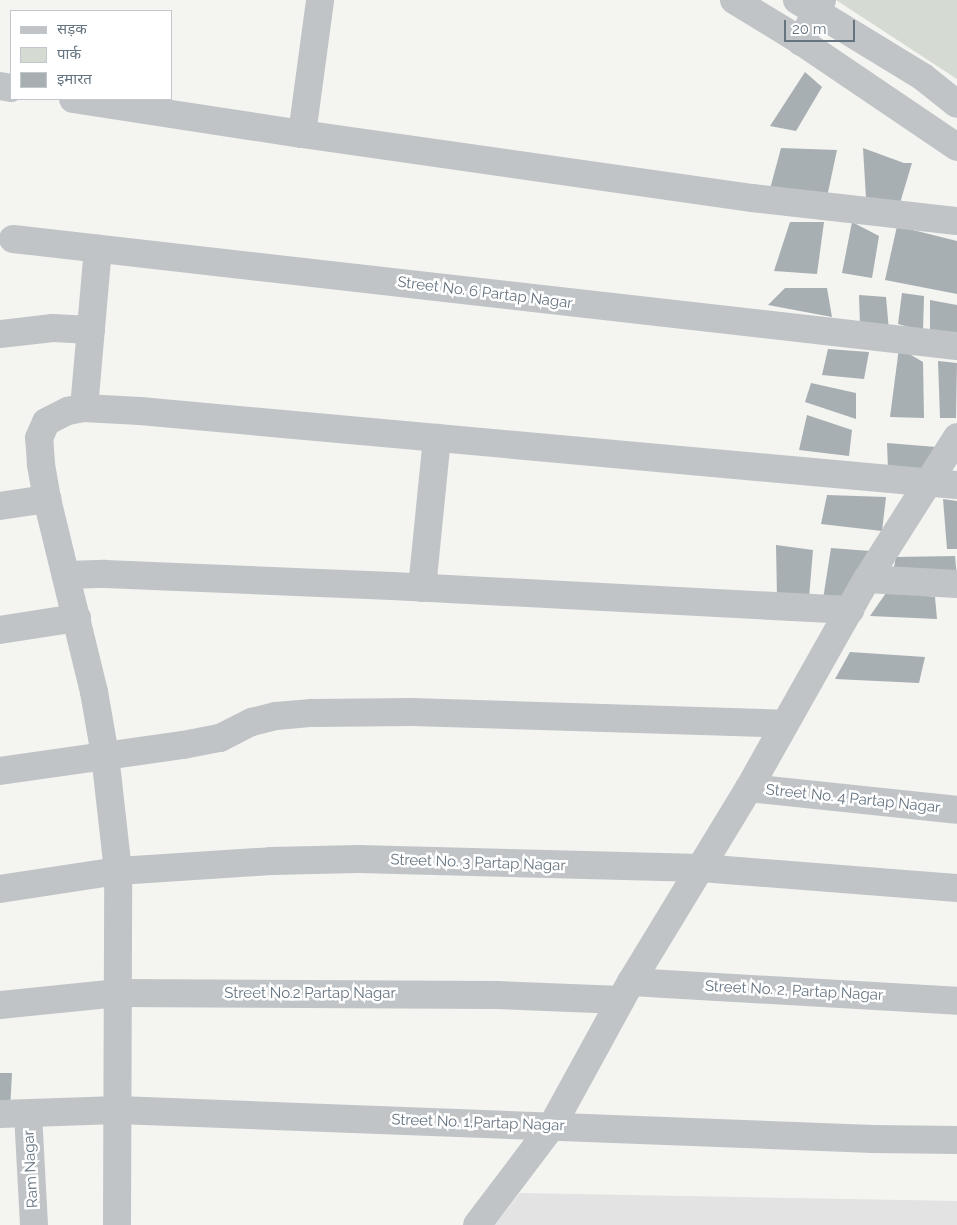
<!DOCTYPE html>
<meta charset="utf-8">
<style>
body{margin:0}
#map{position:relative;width:957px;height:1225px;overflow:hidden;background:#f4f4f1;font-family:Raleway,"Noto Sans Devanagari",sans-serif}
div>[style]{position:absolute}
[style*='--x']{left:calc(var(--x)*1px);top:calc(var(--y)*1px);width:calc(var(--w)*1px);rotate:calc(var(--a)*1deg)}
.built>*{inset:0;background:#e2e3e2}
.green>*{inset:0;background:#d5dbd2}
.building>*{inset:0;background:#a7afb3}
.minor>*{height:28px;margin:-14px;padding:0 14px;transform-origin:14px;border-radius:14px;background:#c0c4c7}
.tertiary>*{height:28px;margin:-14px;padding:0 14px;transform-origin:14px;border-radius:14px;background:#c0c4c7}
span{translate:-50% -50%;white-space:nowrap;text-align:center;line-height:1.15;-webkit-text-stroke:5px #fff;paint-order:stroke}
.street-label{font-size:15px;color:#657481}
.legend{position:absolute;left:10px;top:10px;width:162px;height:90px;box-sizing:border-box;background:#fff;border:1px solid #c1c7cd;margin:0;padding:6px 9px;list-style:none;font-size:15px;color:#657481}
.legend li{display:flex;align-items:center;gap:10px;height:25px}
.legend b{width:25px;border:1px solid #c1c7cd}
.scale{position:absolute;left:784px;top:20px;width:71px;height:22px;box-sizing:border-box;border:2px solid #657481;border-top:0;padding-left:6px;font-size:15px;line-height:18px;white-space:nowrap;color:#657481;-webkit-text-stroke:4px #fff;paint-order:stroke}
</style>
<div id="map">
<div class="built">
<i style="clip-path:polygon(520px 1193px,957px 1201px,957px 1225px,494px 1225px)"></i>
</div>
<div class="green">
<i style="clip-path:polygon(836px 0,957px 0,957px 79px)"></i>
</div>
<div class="building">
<i style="clip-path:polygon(805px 72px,822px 87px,796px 131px,770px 126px)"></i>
<i style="clip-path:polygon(781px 148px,837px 150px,827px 197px,770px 189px)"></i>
<i style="clip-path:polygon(863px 148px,904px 163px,912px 163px,900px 203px,866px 198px)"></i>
<i style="clip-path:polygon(790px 222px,824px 222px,817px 274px,774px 271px)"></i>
<i style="clip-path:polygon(852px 222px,879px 236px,872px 278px,842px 273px)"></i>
<i style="clip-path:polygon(897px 226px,957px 241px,957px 294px,885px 280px)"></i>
<i style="clip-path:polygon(785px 288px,827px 288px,832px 317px,768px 305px)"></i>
<i style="clip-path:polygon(902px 293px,924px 296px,923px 331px,898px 324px)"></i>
<i style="clip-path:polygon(859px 295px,886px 297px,889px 331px,860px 326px)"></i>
<i style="clip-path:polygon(930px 300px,957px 305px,957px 339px,930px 334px)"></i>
<i style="clip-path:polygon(899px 348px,923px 362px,924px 418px,890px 417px)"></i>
<i style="clip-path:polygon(828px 349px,869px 352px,864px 379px,822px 375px)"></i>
<i style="clip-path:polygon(938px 361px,957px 363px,956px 418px,940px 418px)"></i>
<i style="clip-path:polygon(811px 383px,856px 393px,856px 419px,805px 402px)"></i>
<i style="clip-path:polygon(807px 415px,852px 430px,849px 456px,799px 450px)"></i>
<i style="clip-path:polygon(887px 443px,936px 447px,923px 474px,888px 470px)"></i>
<i style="clip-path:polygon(827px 495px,886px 497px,882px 531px,821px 524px)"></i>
<i style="clip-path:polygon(943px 499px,957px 501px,957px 549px,947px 549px)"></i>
<i style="clip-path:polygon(776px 545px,813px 550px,809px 598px,777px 597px)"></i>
<i style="clip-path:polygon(831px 548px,870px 551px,846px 601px,823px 599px)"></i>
<i style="clip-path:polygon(955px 556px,957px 577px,893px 572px,896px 557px)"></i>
<i style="clip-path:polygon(888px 590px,935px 597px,937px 619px,870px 616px)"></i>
<i style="clip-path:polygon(850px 652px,925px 657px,919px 683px,835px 679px)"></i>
<i style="clip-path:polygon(0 1073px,12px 1073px,10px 1111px,0 1111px)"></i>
</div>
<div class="minor">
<i style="--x:801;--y:42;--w:47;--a:-63.4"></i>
<i style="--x:0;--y:86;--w:11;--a:10"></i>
<i style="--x:73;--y:99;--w:232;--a:8.7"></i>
<i style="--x:302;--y:134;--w:455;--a:8.1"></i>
<i style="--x:752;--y:198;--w:206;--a:6.4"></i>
<i style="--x:302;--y:134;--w:135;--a:-82.3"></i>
<i style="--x:13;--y:239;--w:950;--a:6.47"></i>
<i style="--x:0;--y:334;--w:53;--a:-6.5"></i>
<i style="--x:53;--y:328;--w:38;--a:3"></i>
<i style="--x:84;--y:408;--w:160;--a:-85"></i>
<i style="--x:0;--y:506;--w:48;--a:-8.5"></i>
<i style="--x:67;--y:575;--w:38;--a:-2"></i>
<i style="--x:105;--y:574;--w:287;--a:2.4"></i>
<i style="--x:392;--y:586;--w:459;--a:3"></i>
<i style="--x:867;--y:579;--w:90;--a:3.2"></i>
<i style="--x:422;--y:588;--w:151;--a:-84.3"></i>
<i style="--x:0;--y:630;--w:78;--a:-8.9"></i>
<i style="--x:0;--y:771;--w:185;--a:-8.1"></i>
<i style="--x:183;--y:745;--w:38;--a:-11"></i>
<i style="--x:220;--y:738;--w:36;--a:-27"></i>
<i style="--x:252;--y:722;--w:25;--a:-14"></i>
<i style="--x:276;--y:716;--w:36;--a:-5"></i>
<i style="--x:312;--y:713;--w:100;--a:-0.6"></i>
<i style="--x:412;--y:712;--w:373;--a:1.8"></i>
<i style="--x:749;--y:788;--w:209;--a:6"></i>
<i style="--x:0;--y:889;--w:119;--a:-8.7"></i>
<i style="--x:118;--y:871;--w:153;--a:-3.7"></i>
<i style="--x:271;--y:861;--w:88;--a:-1.3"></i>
<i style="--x:359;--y:859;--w:342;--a:1.5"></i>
<i style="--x:701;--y:868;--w:257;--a:4.5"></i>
<i style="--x:631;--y:982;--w:327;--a:3.3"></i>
<i style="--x:0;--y:1005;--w:119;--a:-5.8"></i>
<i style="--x:118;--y:993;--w:378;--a:0.3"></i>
<i style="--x:496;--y:995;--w:125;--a:2.3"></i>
<i style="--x:0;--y:1114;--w:118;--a:-1.9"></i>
<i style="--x:118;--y:1110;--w:756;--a:2.2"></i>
<i style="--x:873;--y:1139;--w:84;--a:0.7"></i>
<i style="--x:28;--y:1114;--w:111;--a:86.9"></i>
<i style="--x:117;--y:1225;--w:354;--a:-89.8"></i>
<i style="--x:118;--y:871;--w:117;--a:-96.4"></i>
<i style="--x:105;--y:755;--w:64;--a:-99.9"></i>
<i style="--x:94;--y:692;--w:199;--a:-103.7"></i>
<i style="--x:47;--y:499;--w:36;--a:-100"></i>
<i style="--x:41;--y:464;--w:26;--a:-94"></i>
<i style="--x:39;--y:438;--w:17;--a:-66"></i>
<i style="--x:46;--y:422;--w:25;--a:-27"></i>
<i style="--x:68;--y:411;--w:16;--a:-11"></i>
<i style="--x:84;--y:408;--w:56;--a:3.1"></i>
<i style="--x:140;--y:411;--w:820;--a:5.18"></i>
<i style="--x:477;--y:1225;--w:124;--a:-52.9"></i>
<i style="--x:552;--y:1126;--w:164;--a:-61.3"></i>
<i style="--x:631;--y:982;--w:227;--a:-58.7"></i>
<i style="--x:749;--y:788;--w:240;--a:-60.6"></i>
<i style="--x:867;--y:579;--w:168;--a:-57.6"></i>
</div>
<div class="tertiary">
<i style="--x:734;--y:0;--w:69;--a:31.4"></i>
<i style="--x:793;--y:36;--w:198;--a:34.1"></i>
<i style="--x:797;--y:0;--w:148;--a:31.4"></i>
<i style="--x:923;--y:77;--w:43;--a:38.5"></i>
</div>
<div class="street-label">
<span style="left:485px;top:293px;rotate:7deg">Street No. 6 Partap Nagar</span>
<span style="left:853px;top:799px;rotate:6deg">Street No. 4 Partap Nagar</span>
<span style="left:478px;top:863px;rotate:2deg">Street No. 3 Partap Nagar</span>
<span style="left:794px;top:991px;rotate:3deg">Street No. 2, Partap Nagar</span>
<span style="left:310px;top:994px">Street No.2 Partap Nagar</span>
<span style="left:478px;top:1123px;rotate:2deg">Street No. 1,Partap Nagar</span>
<span style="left:31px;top:1169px;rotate:-93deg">Ram Nagar</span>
</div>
<ul class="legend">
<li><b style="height:6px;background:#c0c4c7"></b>सड़क</li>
<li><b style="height:14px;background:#d5dbd2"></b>पार्क</li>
<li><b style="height:14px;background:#a7afb3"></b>इमारत</li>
</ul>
<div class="scale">20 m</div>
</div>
